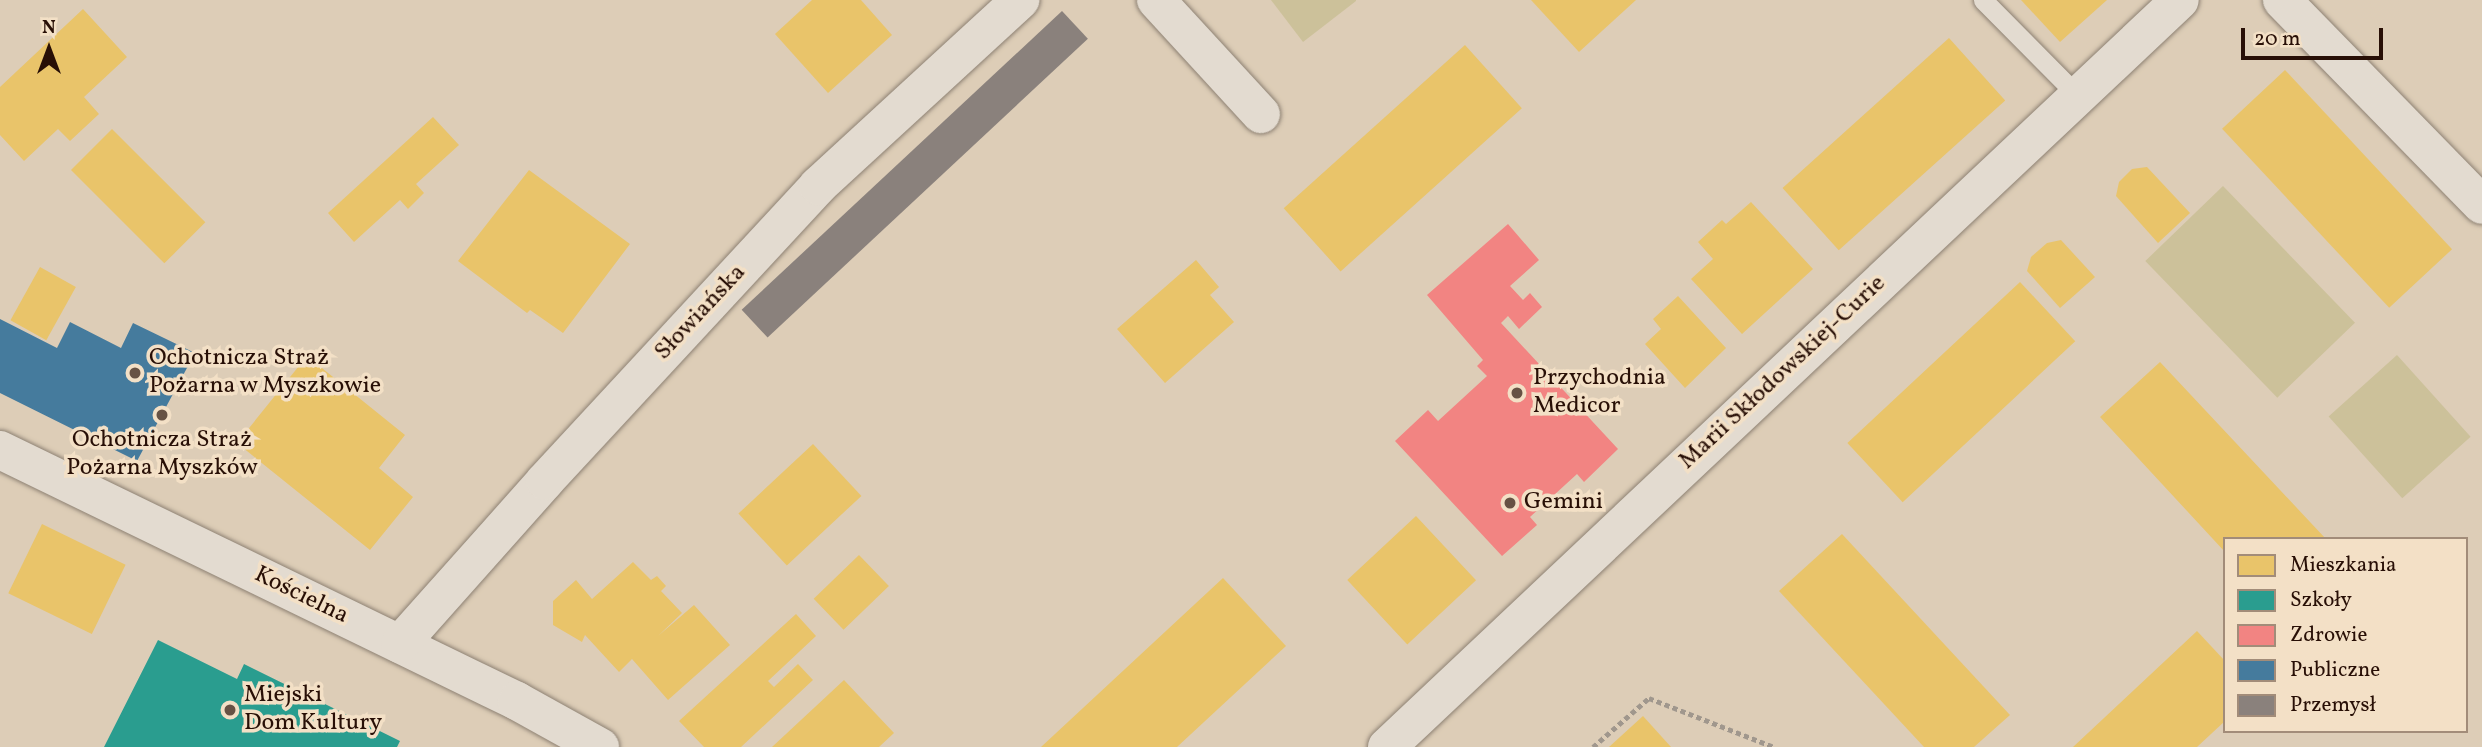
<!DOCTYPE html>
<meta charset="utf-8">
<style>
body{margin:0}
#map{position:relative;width:2482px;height:747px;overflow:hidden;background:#ddcdb7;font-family:Vollkorn,serif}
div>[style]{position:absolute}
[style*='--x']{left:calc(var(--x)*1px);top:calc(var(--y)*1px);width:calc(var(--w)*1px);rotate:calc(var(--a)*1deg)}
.green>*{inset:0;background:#ccc19a;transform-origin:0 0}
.homes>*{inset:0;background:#e9c46a;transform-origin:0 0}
.schools>*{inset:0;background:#2a9d8f}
.health>*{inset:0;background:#f28482}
.public>*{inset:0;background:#457b9d}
.industry>*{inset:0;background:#8a817c;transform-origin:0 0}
.path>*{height:4.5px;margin-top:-2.25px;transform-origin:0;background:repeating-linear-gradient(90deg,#a0978d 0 5px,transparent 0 8.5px)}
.roads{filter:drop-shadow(0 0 2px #8d8173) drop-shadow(0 0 2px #8d8173)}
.service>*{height:19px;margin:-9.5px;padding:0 9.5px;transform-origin:9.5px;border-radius:9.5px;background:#e3dbd0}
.minor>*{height:38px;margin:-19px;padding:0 19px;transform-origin:19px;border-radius:19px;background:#e3dbd0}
.dots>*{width:19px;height:19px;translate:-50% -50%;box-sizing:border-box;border:4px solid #f3e0c6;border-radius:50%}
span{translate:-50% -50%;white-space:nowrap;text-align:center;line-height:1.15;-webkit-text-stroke:7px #f3e0c6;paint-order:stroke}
.street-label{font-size:24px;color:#280f06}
.poi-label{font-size:24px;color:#280f06}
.left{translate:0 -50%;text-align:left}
.legend{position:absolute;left:2223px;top:537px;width:245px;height:196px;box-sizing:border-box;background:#f3e0c6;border:2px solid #a28c79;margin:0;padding:9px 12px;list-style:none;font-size:21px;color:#280f06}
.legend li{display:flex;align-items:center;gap:14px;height:35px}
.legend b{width:35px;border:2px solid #a28c79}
.north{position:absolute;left:14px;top:14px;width:70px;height:70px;-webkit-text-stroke:5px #f3e0c6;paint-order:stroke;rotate:0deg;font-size:19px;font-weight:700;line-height:28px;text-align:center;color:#280f06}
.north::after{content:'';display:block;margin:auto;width:24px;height:32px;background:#280f06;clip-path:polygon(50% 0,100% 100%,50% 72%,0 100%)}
.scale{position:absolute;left:2241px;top:28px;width:142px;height:32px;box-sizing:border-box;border:4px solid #280f06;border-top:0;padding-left:9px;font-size:21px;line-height:24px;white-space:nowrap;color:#280f06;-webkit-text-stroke:5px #f3e0c6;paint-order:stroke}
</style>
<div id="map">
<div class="green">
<i style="clip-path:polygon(1271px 0,1356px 0,1356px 1px,1303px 42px)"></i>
<i style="left:2223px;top:186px;width:190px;height:108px;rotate:46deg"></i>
<i style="left:2397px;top:355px;width:110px;height:92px;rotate:48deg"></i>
</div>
<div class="homes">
<i style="clip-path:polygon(812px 0,861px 0,892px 35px,828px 93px,775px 34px)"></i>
<i style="clip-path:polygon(1531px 0,1636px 0,1579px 52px)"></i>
<i style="clip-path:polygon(2021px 0,2107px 0,2060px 42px)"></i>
<i style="clip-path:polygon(83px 9px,127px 57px,84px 97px,99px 114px,70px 141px,58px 129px,24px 161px,0 135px,0 87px)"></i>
<i style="left:1949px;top:38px;width:84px;height:224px;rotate:48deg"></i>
<i style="left:1465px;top:45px;width:85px;height:244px;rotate:48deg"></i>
<i style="left:2285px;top:70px;width:245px;height:86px;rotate:47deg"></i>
<i style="clip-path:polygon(433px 117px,459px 145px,416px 184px,424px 193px,408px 209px,400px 200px,354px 242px,328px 213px)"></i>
<i style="left:112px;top:129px;width:132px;height:58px;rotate:45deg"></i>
<i style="clip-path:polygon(2147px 167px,2190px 213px,2158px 243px,2116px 196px,2119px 182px,2132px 169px)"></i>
<i style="clip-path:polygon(529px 170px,630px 244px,563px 333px,530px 310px,527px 313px,458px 261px)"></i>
<i style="clip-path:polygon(1751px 202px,1813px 269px,1742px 334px,1691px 279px,1713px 259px,1698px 242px,1722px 220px,1726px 224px)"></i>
<i style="clip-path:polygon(2061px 240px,2095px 277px,2060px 308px,2027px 271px,2031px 257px,2047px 243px)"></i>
<i style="clip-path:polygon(1196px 260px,1219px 287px,1210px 295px,1234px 322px,1165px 383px,1117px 329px)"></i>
<i style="left:40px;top:267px;width:41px;height:61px;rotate:29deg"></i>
<i style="left:2020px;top:282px;width:81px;height:236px;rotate:47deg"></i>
<i style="clip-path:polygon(1678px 296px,1726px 348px,1685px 388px,1645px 344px,1661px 329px,1653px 319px)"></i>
<i style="clip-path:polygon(307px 356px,405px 435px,379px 468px,413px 497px,370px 550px,237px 443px)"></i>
<i style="clip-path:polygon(2160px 362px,2326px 539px,2225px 539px,2225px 552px,2100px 417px)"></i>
<i style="left:813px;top:444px;width:71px;height:102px;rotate:47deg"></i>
<i style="left:1416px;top:516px;width:88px;height:94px;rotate:47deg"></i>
<i style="left:42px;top:524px;width:93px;height:77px;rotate:26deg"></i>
<i style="clip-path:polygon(1842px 534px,2010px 715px,1974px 747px,1924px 747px,1779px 591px)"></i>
<i style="left:859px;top:555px;width:43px;height:63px;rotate:46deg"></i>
<i style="clip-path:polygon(633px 562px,651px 580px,657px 576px,666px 586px,661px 591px,682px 613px,658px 636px,694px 605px,730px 645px,668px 700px,632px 659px,619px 672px,585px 635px,582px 642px,553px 625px,553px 601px,576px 580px,592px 599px)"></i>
<i style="clip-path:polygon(1223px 578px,1286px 646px,1177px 747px,1041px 747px)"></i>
<i style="clip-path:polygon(796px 614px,816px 636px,768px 681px,774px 687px,798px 664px,813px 680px,741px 747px,704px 747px,679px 721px)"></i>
<i style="clip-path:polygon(2197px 631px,2225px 661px,2225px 721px,2197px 747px,2073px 747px)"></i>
<i style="clip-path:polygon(844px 680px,894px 733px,879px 747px,772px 747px)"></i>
<i style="clip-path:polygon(1643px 716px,1671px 747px,1609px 747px)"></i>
</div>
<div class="schools">
<i style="clip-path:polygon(158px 640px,237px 679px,244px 664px,400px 741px,397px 747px,104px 747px)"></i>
</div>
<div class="health">
<i style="clip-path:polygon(1508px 224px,1539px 260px,1510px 286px,1523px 300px,1530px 293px,1542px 307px,1519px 329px,1508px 316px,1501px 323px,1618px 449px,1584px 482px,1577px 474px,1530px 517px,1537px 525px,1502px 556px,1395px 441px,1428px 410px,1438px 421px,1487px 376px,1477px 366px,1483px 360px,1427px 295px)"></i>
</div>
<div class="public">
<i style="clip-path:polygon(0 319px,57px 348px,70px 322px,121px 348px,133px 323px,195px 353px,137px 461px,0 393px)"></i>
</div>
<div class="industry">
<i style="left:1062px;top:11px;width:38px;height:438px;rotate:47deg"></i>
</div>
<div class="path">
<i style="--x:1593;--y:747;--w:74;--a:-41.2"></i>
<i style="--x:1649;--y:698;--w:134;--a:21.4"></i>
</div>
<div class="roads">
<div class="service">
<i style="--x:1983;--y:0;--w:136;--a:45.3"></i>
</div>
<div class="minor">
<i style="--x:1156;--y:0;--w:155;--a:47.4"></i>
<i style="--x:2282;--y:0;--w:286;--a:45.7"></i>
<i style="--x:0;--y:450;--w:575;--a:25.9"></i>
<i style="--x:517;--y:701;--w:95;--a:29"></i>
<i style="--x:400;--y:644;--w:218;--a:-48.3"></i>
<i style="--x:545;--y:481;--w:402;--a:-47.2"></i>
<i style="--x:818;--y:186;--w:275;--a:-42.6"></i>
<i style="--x:1387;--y:747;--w:1089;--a:-43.29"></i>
</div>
</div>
<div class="dots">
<i style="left:135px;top:373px;background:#675244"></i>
<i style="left:1517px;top:393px;background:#675244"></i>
<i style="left:162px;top:415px;background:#675244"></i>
<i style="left:1510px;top:503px;background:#675244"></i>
<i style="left:230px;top:710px;background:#675244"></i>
</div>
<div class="street-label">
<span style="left:701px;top:313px;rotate:-47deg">Słowiańska</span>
<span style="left:1783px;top:373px;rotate:-43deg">Marii Skłodowskiej-Curie</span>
<span style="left:301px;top:596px;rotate:26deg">Kościelna</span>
</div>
<div class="poi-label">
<span class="left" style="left:149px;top:373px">Ochotnicza Straż<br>Pożarna w Myszkowie</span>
<span class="left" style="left:1533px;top:393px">Przychodnia<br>Medicor</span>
<span style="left:162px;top:455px">Ochotnicza Straż<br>Pożarna Myszków</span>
<span class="left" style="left:1524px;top:503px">Gemini</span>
<span class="left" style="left:244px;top:710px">Miejski<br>Dom Kultury</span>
</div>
<ul class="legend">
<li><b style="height:19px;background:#e9c46a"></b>Mieszkania</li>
<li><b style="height:19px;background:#2a9d8f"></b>Szkoły</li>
<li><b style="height:19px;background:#f28482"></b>Zdrowie</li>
<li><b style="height:19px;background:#457b9d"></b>Publiczne</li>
<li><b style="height:19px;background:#8a817c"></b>Przemysł</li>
</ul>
<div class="north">N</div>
<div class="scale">20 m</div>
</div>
